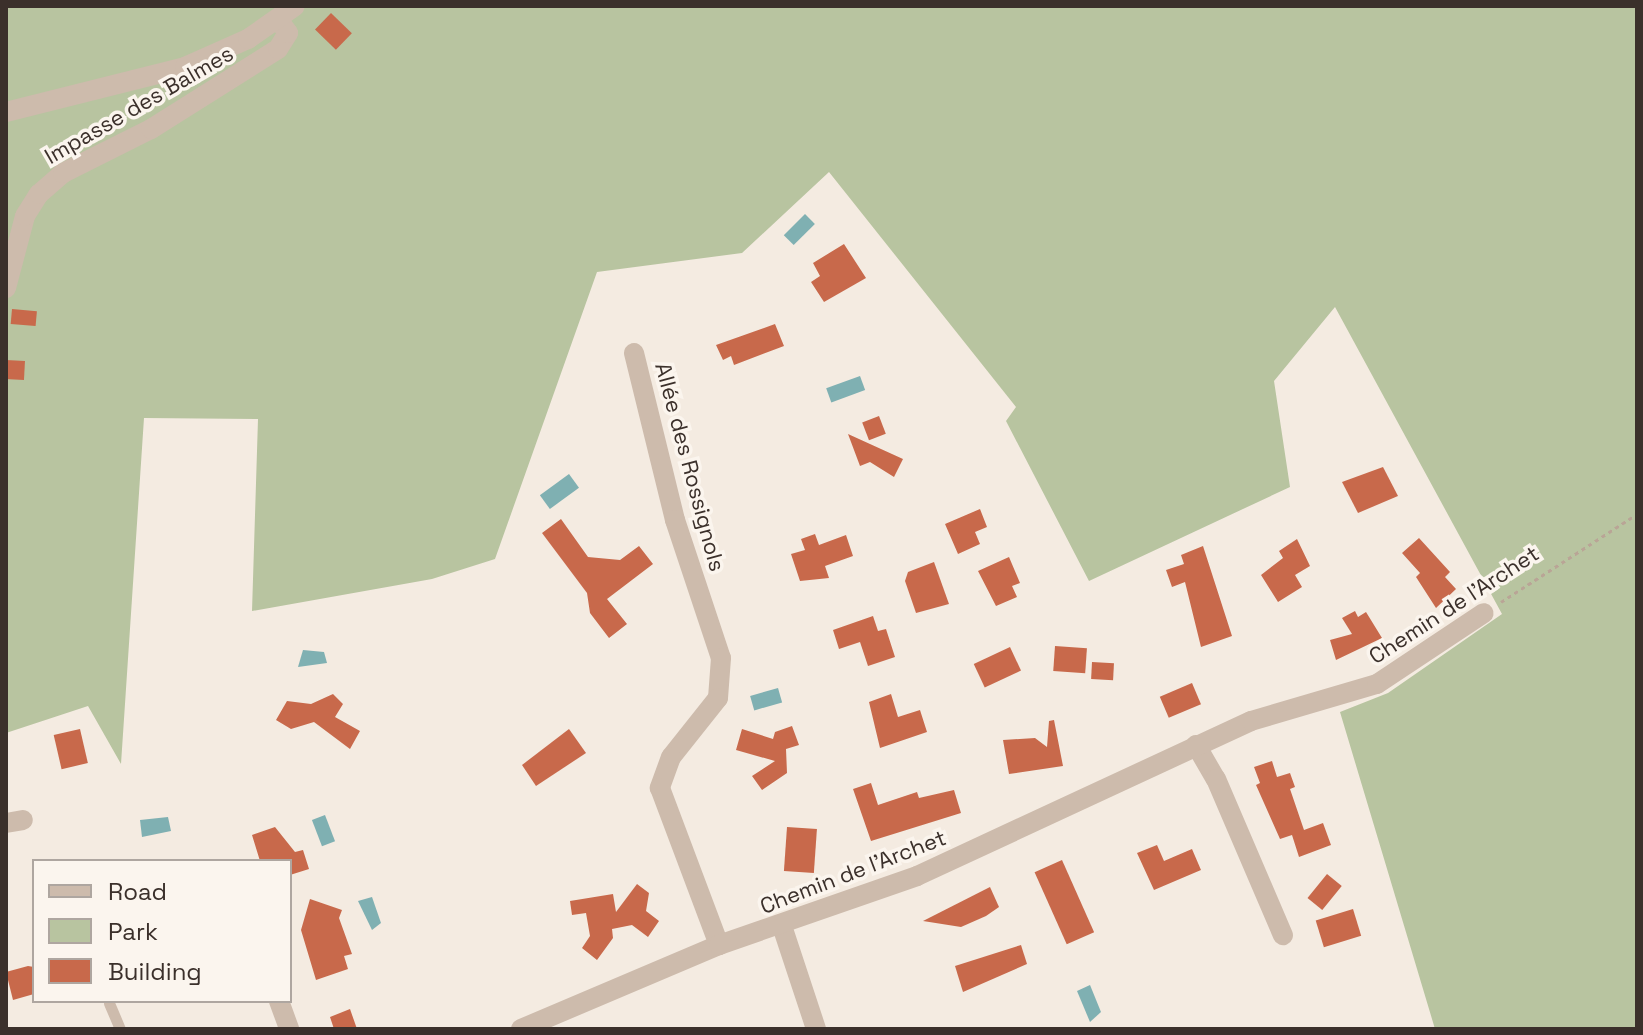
<!DOCTYPE html>
<meta charset="utf-8">
<style>
body{margin:0}
#map{position:relative;width:1643px;height:1035px;overflow:hidden;background:#f4ebe1;font-family:"Space Grotesk",sans-serif}
div>[style]{position:absolute}
[style*='--x']{left:calc(var(--x)*1px);top:calc(var(--y)*1px);width:calc(var(--w)*1px);rotate:calc(var(--a)*1deg)}
.green>*{inset:0;background:#b8c4a0}
.water>*{inset:0;background:#7fb0b2;transform-origin:0 0}
.building>*{inset:0;background:#c8694b;transform-origin:0 0}
.path>*{height:3px;margin-top:-1.5px;transform-origin:0;background:repeating-linear-gradient(90deg,#b9a596 0 4px,transparent 0 8px)}
.service>*{height:11px;margin:-5.5px;padding:0 5.5px;transform-origin:5.5px;border-radius:5.5px;background:#cdbbac}
.minor>*{height:20px;margin:-10px;padding:0 10px;transform-origin:10px;border-radius:10px;background:#cdbbac}
.tertiary>*{height:20px;margin:-10px;padding:0 10px;transform-origin:10px;border-radius:10px;background:#cdbbac}
span{translate:-50% -50%;white-space:nowrap;text-align:center;line-height:1.15;-webkit-text-stroke:7px #fbf5ee;paint-order:stroke}
.street-label{font-size:22px;color:#3b302b}
.frame{position:absolute;inset:0;border:8px solid #3b302b;pointer-events:none}
.legend{position:absolute;left:32px;top:859px;width:260px;height:144px;box-sizing:border-box;background:#fbf5ee;border:2px solid #aea6a0;margin:0;padding:10px 14px;list-style:none;font-size:24px;color:#3b302b}
.legend li{display:flex;align-items:center;gap:16px;height:40px}
.legend b{width:40px;border:2px solid #aea6a0}
</style>
<div id="map">
<div class="green">
<i style="clip-path:polygon(6px 6px,1637px 6px,1637px 1029px,1435px 1029px,1340px 712px,1388px 693px,1502px 614px,1335px 307px,1274px 381px,1290px 487px,1089px 581px,1006px 421px,1016px 407px,829px 172px,742px 253px,597px 272px,495px 559px,432px 579px,252px 611px,258px 419px,144px 418px,121px 764px,88px 706px,6px 733px)"></i>
</div>
<div class="water">
<i style="left:805px;top:214px;width:14px;height:30px;rotate:45deg"></i>
<i style="left:860px;top:376px;width:15px;height:36px;rotate:70deg"></i>
<i style="left:569px;top:474px;width:17px;height:36px;rotate:54deg"></i>
<i style="clip-path:polygon(303px 650px,324px 652px,327px 663px,298px 667px)"></i>
<i style="left:778px;top:688px;width:15px;height:29px;rotate:74deg"></i>
<i style="left:325px;top:815px;width:28px;height:14px;rotate:69deg"></i>
<i style="clip-path:polygon(168px 817px,171px 831px,142px 837px,140px 820px)"></i>
<i style="clip-path:polygon(372px 897px,381px 923px,372px 930px,358px 901px)"></i>
<i style="clip-path:polygon(1090px 985px,1101px 1012px,1090px 1022px,1077px 991px)"></i>
</div>
<div class="building">
<i style="left:331px;top:13px;width:29px;height:23px;rotate:44deg"></i>
<i style="clip-path:polygon(844px 244px,866px 278px,824px 302px,811px 282px,820px 276px,813px 263px)"></i>
<i style="left:12px;top:309px;width:25px;height:15px;rotate:5deg"></i>
<i style="clip-path:polygon(775px 324px,784px 346px,734px 365px,731px 356px,723px 360px,716px 345px)"></i>
<i style="left:6px;top:360px;width:19px;height:19px;rotate:3deg"></i>
<i style="left:879px;top:416px;width:19px;height:18px;rotate:69deg"></i>
<i style="clip-path:polygon(848px 434px,903px 459px,894px 477px,870px 462px,860px 466px)"></i>
<i style="clip-path:polygon(1383px 467px,1398px 496px,1358px 513px,1342px 482px)"></i>
<i style="clip-path:polygon(980px 509px,987px 527px,975px 532px,980px 544px,958px 554px,945px 524px)"></i>
<i style="clip-path:polygon(561px 519px,588px 557px,620px 560px,639px 546px,653px 564px,607px 599px,627px 624px,609px 638px,590px 613px,587px 593px,542px 533px)"></i>
<i style="clip-path:polygon(815px 534px,819px 545px,846px 535px,853px 556px,825px 566px,829px 578px,800px 581px,791px 554px,805px 550px,801px 539px)"></i>
<i style="clip-path:polygon(1419px 538px,1450px 572px,1445px 577px,1456px 589px,1436px 608px,1416px 577px,1420px 573px,1402px 553px)"></i>
<i style="clip-path:polygon(1297px 539px,1310px 566px,1295px 575px,1302px 587px,1278px 602px,1261px 575px,1283px 558px,1279px 551px)"></i>
<i style="clip-path:polygon(1203px 546px,1232px 636px,1201px 647px,1185px 582px,1172px 587px,1166px 570px,1184px 564px,1181px 555px)"></i>
<i style="clip-path:polygon(1009px 557px,1020px 583px,1012px 586px,1017px 597px,996px 606px,978px 571px)"></i>
<i style="clip-path:polygon(934px 562px,949px 604px,916px 613px,905px 581px,908px 572px)"></i>
<i style="clip-path:polygon(1355px 611px,1358px 617px,1366px 612px,1382px 638px,1336px 660px,1330px 640px,1352px 634px,1342px 618px)"></i>
<i style="clip-path:polygon(873px 616px,878px 631px,886px 629px,895px 657px,868px 666px,860px 642px,839px 649px,833px 630px)"></i>
<i style="left:1055px;top:646px;width:32px;height:25px;rotate:4deg"></i>
<i style="left:1010px;top:647px;width:26px;height:40px;rotate:65deg"></i>
<i style="left:1092px;top:662px;width:22px;height:17px;rotate:3deg"></i>
<i style="left:1192px;top:683px;width:23px;height:35px;rotate:67deg"></i>
<i style="clip-path:polygon(333px 694px,343px 704px,335px 717px,360px 731px,350px 749px,314px 722px,291px 729px,276px 720px,287px 701px,311px 704px)"></i>
<i style="clip-path:polygon(891px 694px,898px 717px,920px 710px,927px 732px,880px 748px,869px 702px)"></i>
<i style="clip-path:polygon(1054px 720px,1063px 766px,1009px 774px,1003px 740px,1035px 738px,1047px 747px,1049px 721px)"></i>
<i style="clip-path:polygon(792px 726px,799px 745px,786px 749px,787px 773px,762px 790px,752px 776px,775px 761px,736px 750px,742px 729px,773px 739px,775px 732px)"></i>
<i style="left:80px;top:729px;width:35px;height:27px;rotate:77deg"></i>
<i style="clip-path:polygon(569px 729px,586px 753px,536px 786px,522px 765px)"></i>
<i style="clip-path:polygon(1272px 761px,1277px 777px,1290px 773px,1295px 787px,1290px 789px,1304px 830px,1323px 823px,1331px 845px,1299px 857px,1292px 835px,1280px 839px,1256px 785px,1260px 783px,1254px 767px)"></i>
<i style="clip-path:polygon(871px 783px,878px 805px,917px 792px,919px 798px,954px 790px,961px 813px,871px 841px,853px 789px)"></i>
<i style="clip-path:polygon(275px 827px,295px 852px,303px 850px,309px 869px,290px 875px,290px 861px,260px 861px,252px 835px)"></i>
<i style="left:787px;top:827px;width:30px;height:44px;rotate:4deg"></i>
<i style="clip-path:polygon(1157px 845px,1164px 861px,1192px 849px,1201px 870px,1154px 890px,1137px 853px)"></i>
<i style="left:1062px;top:860px;width:79px;height:30px;rotate:66deg"></i>
<i style="left:1327px;top:874px;width:19px;height:31px;rotate:39deg"></i>
<i style="clip-path:polygon(637px 884px,649px 893px,646px 911px,659px 921px,648px 937px,632px 925px,612px 929px,613px 938px,597px 960px,582px 948px,590px 936px,586px 913px,572px 915px,570px 901px,613px 894px,616px 912px)"></i>
<i style="clip-path:polygon(990px 887px,999px 907px,986px 916px,961px 927px,923px 921px)"></i>
<i style="clip-path:polygon(310px 899px,342px 910px,339px 918px,352px 954px,344px 956px,348px 969px,316px 980px,301px 930px)"></i>
<i style="left:1353px;top:909px;width:28px;height:39px;rotate:73deg"></i>
<i style="clip-path:polygon(1021px 945px,1027px 964px,963px 992px,955px 966px)"></i>
<i style="clip-path:polygon(28px 966px,34px 967px,34px 994px,13px 1000px,6px 972px)"></i>
<i style="clip-path:polygon(350px 1009px,357px 1029px,334px 1029px,330px 1017px)"></i>
</div>
<div class="path">
<i style="--x:1501;--y:602;--w:162;--a:-32.9"></i>
</div>
<div class="service">
<i style="--x:109;--y:1003;--w:28;--a:67"></i>
</div>
<div class="minor">
<i style="--x:6;--y:288;--w:74;--a:-75.2"></i>
<i style="--x:25;--y:216;--w:26;--a:-58"></i>
<i style="--x:39;--y:194;--w:32;--a:-41"></i>
<i style="--x:63;--y:173;--w:98;--a:-26.6"></i>
<i style="--x:151;--y:129;--w:150;--a:-32.2"></i>
<i style="--x:278;--y:49;--w:19;--a:-58"></i>
<i style="--x:288;--y:33;--w:17;--a:-126"></i>
<i style="--x:634;--y:353;--w:172;--a:76.2"></i>
<i style="--x:675;--y:520;--w:145;--a:71.6"></i>
<i style="--x:721;--y:658;--w:40;--a:94.3"></i>
<i style="--x:718;--y:698;--w:75;--a:128.5"></i>
<i style="--x:671;--y:757;--w:33;--a:110"></i>
<i style="--x:660;--y:788;--w:168;--a:69.4"></i>
<i style="--x:1196;--y:745;--w:39;--a:60"></i>
<i style="--x:1216;--y:779;--w:170;--a:66.8"></i>
<i style="--x:6;--y:823;--w:17;--a:-10"></i>
<i style="--x:782;--y:926;--w:108;--a:71.7"></i>
<i style="--x:279;--y:1001;--w:30;--a:70"></i>
<i style="--x:521;--y:1029;--w:215;--a:-23"></i>
<i style="--x:719;--y:945;--w:210;--a:-19.2"></i>
<i style="--x:917;--y:876;--w:368;--a:-24.9"></i>
<i style="--x:1251;--y:721;--w:131;--a:-16.4"></i>
<i style="--x:1377;--y:684;--w:128;--a:-33.6"></i>
</div>
<div class="tertiary">
<i style="--x:6;--y:112;--w:185;--a:-14.1"></i>
<i style="--x:185;--y:67;--w:69;--a:-24"></i>
<i style="--x:248;--y:39;--w:57;--a:-35.1"></i>
</div>
<div class="street-label">
<span style="left:139px;top:105px;rotate:-30deg">Impasse des Balmes</span>
<span style="left:690px;top:467px;rotate:75deg">Allée des Rossignols</span>
<span style="left:1454px;top:605px;rotate:-33deg">Chemin de l'Archet</span>
<span style="left:853px;top:872px;rotate:-21deg">Chemin de l'Archet</span>
</div>
<div class="frame"></div>
<ul class="legend">
<li><b style="height:10px;background:#cdbbac"></b>Road</li>
<li><b style="height:22px;background:#b8c4a0"></b>Park</li>
<li><b style="height:22px;background:#c8694b"></b>Building</li>
</ul>
</div>
